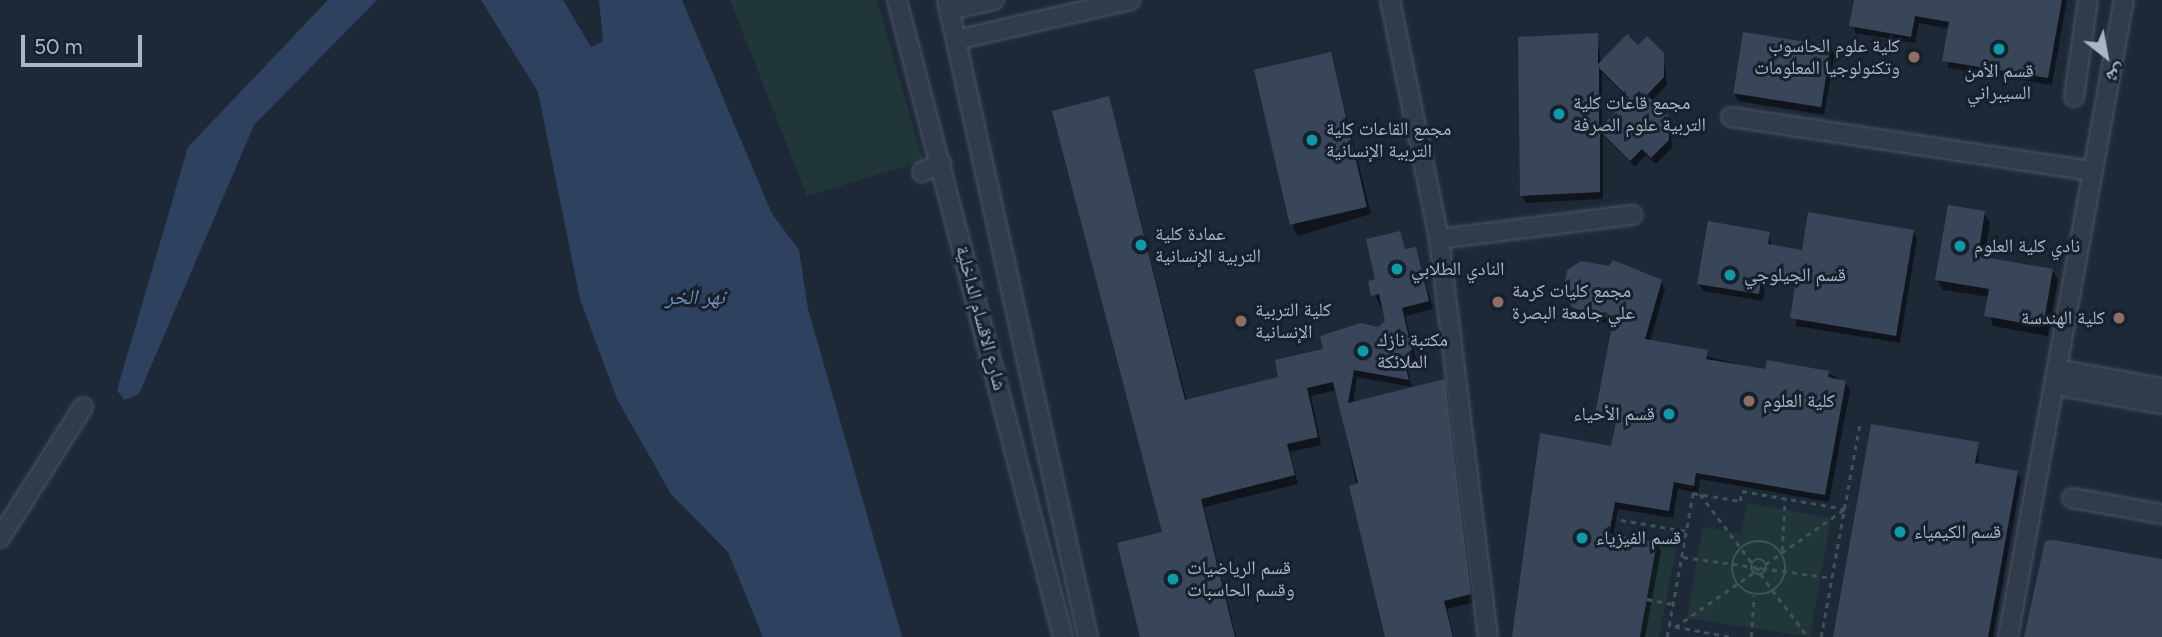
<!DOCTYPE html>
<meta charset="utf-8">
<style>
body{margin:0}
#map{position:relative;width:2162px;height:637px;overflow:hidden;background:#1e2938;font-family:Figtree,"Noto Naskh Arabic",sans-serif}
div>[style]{position:absolute}
[style*='--x']{left:calc(var(--x)*1px);top:calc(var(--y)*1px);width:calc(var(--w)*1px);rotate:calc(var(--a)*1deg)}
.green>*{inset:0;background:#203639;transform-origin:0 0}
.water>*{inset:0;background:#2e415f}
.shadow>*{inset:0;background:#0007}
.building>*{inset:0;background:#394659;transform-origin:0 0}
.path>*{height:2.5px;margin-top:-1.25px;transform-origin:0;background:repeating-linear-gradient(90deg,#3d5357 0 5px,transparent 0 10px)}
.path>.ring{margin:-1.25px;padding:0;box-sizing:content-box;background:none;border:2.5px solid #3d5357;border-radius:50%}
.roads{filter:drop-shadow(0 0 2px #4c5564) drop-shadow(0 0 2px #4c5564)}
.minor>*{height:18px;margin:-9px;padding:0 9px;transform-origin:9px;border-radius:9px;background:#313b49}
.dots>*{width:19px;height:19px;translate:-50% -50%;box-sizing:border-box;border:4px solid #17202d;border-radius:50%}
span{translate:-50% -50%;white-space:nowrap;text-align:center;line-height:1.15;-webkit-text-stroke:6px #17202d;paint-order:stroke}
.poi-label{font-size:19px;color:#abb5c6}
.right{translate:-100% -50%;text-align:right}
.left{translate:0 -50%;text-align:left}
.street-label{font-size:19px;color:#abb5c6}
.water-label{font-size:21px;color:#718bb1;font-style:italic}
.north{position:absolute;left:2071px;top:21px;width:70px;height:70px;-webkit-text-stroke:5px #17202d;paint-order:stroke;rotate:149deg;font-size:19px;font-weight:700;line-height:28px;text-align:center;color:#abb5c6}
.north::after{content:'';display:block;margin:auto;width:24px;height:32px;background:#abb5c6;clip-path:polygon(50% 0,100% 100%,50% 72%,0 100%)}
.scale{position:absolute;left:21px;top:35px;width:121px;height:32px;box-sizing:border-box;border:4px solid #abb5c6;border-top:0;padding-left:9px;font-size:21px;line-height:24px;white-space:nowrap;color:#abb5c6;-webkit-text-stroke:5px #17202d;paint-order:stroke}
</style>
<div id="map">
<div class="green">
<i style="clip-path:polygon(730px 0,877px 0,923px 161px,807px 196px)"></i>
<i style="clip-path:polygon(1747px 503px,1831px 518px,1810px 637px,1687px 618px,1703px 527px,1741px 534px)"></i>
<i style="left:1657px;top:542px;width:20px;height:97px;rotate:11deg"></i>
</div>
<div class="water">
<i style="clip-path:polygon(328px 0,377px 0,254px 125px,139px 394px,124px 400px,117px 390px,188px 147px)"></i>
<i style="clip-path:polygon(481px 0,563px 0,591px 47px,603px 41px,599px 0,682px 0,772px 214px,799px 250px,808px 309px,902px 637px,763px 637px,728px 552px,671px 494px,617px 399px,580px 299px,538px 92px)"></i>
</div>
<div class="shadow">
<i style="clip-path:polygon(1855px 0,2067px 0,2052px 85px,1948px 68px,1950px 29px,1919px 23px,1915px 43px,1855px 33px)"></i>
<i style="clip-path:polygon(evenodd,1597px 35px,1601px 63px,1638px 47px,1663px 54px,1667px 85px,1651px 101px,1671px 124px,1672px 148px,1656px 164px,1646px 155px,1635px 167px,1603px 135px,1603px 199px,1526px 203px,1522px 196px,1597px 35px,1602px 73px,1630px 100px,1602px 128px,1602px 73px)"></i>
<i style="clip-path:polygon(1830px 47px,1835px 55px,1824px 115px,1738px 101px,1734px 93px)"></i>
<i style="clip-path:polygon(1331px 54px,1371px 214px,1298px 236px,1293px 228px)"></i>
<i style="clip-path:polygon(1109px 98px,1187px 402px,1280px 378px,1379px 329px,1387px 322px,1370px 283px,1377px 281px,1399px 233px,1406px 251px,1416px 249px,1433px 309px,1405px 316px,1416px 358px,1407px 367px,1412px 387px,1357px 377px,1353px 403px,1444px 381px,1449px 389px,1475px 602px,1447px 609px,1454px 637px,1387px 637px,1337px 390px,1311px 396px,1321px 445px,1290px 452px,1298px 484px,1204px 507px,1236px 637px,1142px 637px,1164px 533px)"></i>
<i style="clip-path:polygon(1984px 213px,1990px 222px,1984px 258px,2052px 270px,2058px 280px,2048px 336px,1992px 326px,1989px 297px,1943px 290px,1937px 280px)"></i>
<i style="clip-path:polygon(1913px 232px,1917px 239px,1900px 343px,1796px 326px,1797px 286px,1766px 281px,1763px 301px,1703px 291px,1698px 283px,1769px 233px,1772px 247px,1803px 252px)"></i>
<i style="clip-path:polygon(1661px 282px,1665px 289px,1650px 342px,1766px 371px,1828px 373px,1845px 382px,1850px 390px,1829px 502px,1700px 479px,1698px 493px,1678px 489px,1673px 518px,1618px 509px,1613px 536px,1656px 544px,1661px 551px,1645px 637px,1514px 637px,1542px 435px,1613px 448px,1618px 424px,1597px 414px,1613px 326px,1579px 315px,1569px 302px)"></i>
<i style="clip-path:polygon(1977px 444px,1979px 466px,2017px 473px,2021px 480px,1993px 637px,1835px 637px)"></i>
</div>
<div class="building">
<i style="clip-path:polygon(1854px 0,2062px 0,2048px 78px,1942px 61px,1949px 22px,1915px 16px,1911px 37px,1849px 26px)"></i>
<i style="left:1743px;top:32px;width:89px;height:62px;rotate:9deg"></i>
<i style="clip-path:polygon(evenodd,1598px 33px,1598px 64px,1627px 34px,1638px 45px,1647px 36px,1664px 53px,1664px 77px,1647px 95px,1668px 115px,1669px 140px,1651px 158px,1642px 149px,1630px 161px,1600px 131px,1600px 192px,1520px 196px,1518px 37px,1598px 33px,1599px 68px,1629px 98px,1599px 129px,1599px 68px)"></i>
<i style="left:1331px;top:52px;width:159px;height:79px;rotate:77deg"></i>
<i style="clip-path:polygon(1109px 96px,1185px 400px,1278px 377px,1275px 360px,1323px 349px,1320px 336px,1361px 323px,1378px 327px,1385px 321px,1379px 294px,1371px 296px,1368px 281px,1375px 279px,1366px 239px,1400px 231px,1405px 249px,1416px 247px,1429px 301px,1402px 308px,1412px 350px,1403px 358px,1409px 380px,1354px 370px,1348px 403px,1445px 379px,1471px 594px,1444px 601px,1453px 637px,1385px 637px,1349px 486px,1358px 483px,1333px 382px,1307px 388px,1318px 437px,1287px 444px,1295px 475px,1201px 499px,1235px 637px,1140px 637px,1117px 543px,1162px 532px,1052px 111px)"></i>
<i style="clip-path:polygon(1948px 205px,1985px 211px,1978px 256px,2053px 269px,2043px 327px,1984px 316px,1989px 289px,1935px 280px)"></i>
<i style="clip-path:polygon(1808px 212px,1914px 230px,1896px 336px,1790px 318px,1796px 280px,1762px 274px,1759px 294px,1697px 284px,1708px 221px,1770px 232px,1768px 244px,1802px 250px)"></i>
<i style="clip-path:polygon(1613px 260px,1662px 280px,1645px 339px,1708px 350px,1706px 359px,1765px 369px,1767px 360px,1829px 371px,1828px 377px,1846px 381px,1825px 495px,1696px 473px,1694px 486px,1674px 482px,1669px 511px,1615px 502px,1609px 534px,1657px 542px,1640px 637px,1512px 637px,1540px 433px,1611px 446px,1617px 418px,1595px 415px,1613px 320px,1573px 308px,1563px 294px,1567px 270px,1581px 261px,1609px 266px)"></i>
<i style="clip-path:polygon(1871px 424px,1979px 442px,1975px 463px,2018px 471px,1988px 637px,1833px 637px)"></i>
<i style="clip-path:polygon(2054px 540px,2162px 559px,2162px 637px,2024px 637px,2045px 541px)"></i>
</div>
<div class="path">
<i style="--x:1700;--y:494;--w:179;--a:52.9"></i>
<i style="--x:1621;--y:520;--w:66;--a:9.6"></i>
<i class="ring" style="left:1732px;top:541px;width:51.5px;height:51.5px"></i>
<i style="--x:1782;--y:551;--w:53;--a:-86.8"></i>
<i style="--x:1683;--y:557;--w:150;--a:8"></i>
<i class="ring" style="left:1751px;top:559px;width:13.5px;height:13.5px"></i>
<i style="--x:1647;--y:599;--w:26;--a:11"></i>
<i style="--x:1675;--y:627;--w:207;--a:-34.8"></i>
<i style="--x:1667;--y:637;--w:11;--a:-80"></i>
<i style="--x:1729;--y:637;--w:61;--a:-169.6"></i>
<i style="--x:1669;--y:626;--w:135;--a:-79.8"></i>
<i style="--x:1693;--y:493;--w:48;--a:9.7"></i>
<i style="--x:1740;--y:501;--w:10;--a:-79"></i>
<i style="--x:1742;--y:491;--w:105;--a:9.9"></i>
<i style="--x:1751;--y:637;--w:42;--a:-85.9"></i>
<i style="--x:1821;--y:637;--w:219;--a:-79.7"></i>
</div>
<div class="roads">
<div class="minor">
<i style="--x:897;--y:0;--w:658;--a:75.39"></i>
<i style="--x:947;--y:0;--w:652;--a:77.52"></i>
<i style="--x:1390;--y:0;--w:244;--a:78.4"></i>
<i style="--x:1439;--y:239;--w:401;--a:83"></i>
<i style="--x:949;--y:10;--w:46;--a:-12.5"></i>
<i style="--x:956;--y:40;--w:179;--a:-12.9"></i>
<i style="--x:2074;--y:97;--w:98;--a:-81.8"></i>
<i style="--x:1731;--y:117;--w:360;--a:8.5"></i>
<i style="--x:922;--y:172;--w:21;--a:-25"></i>
<i style="--x:1439;--y:239;--w:195;--a:-7.1"></i>
<i style="--x:2057;--y:369;--w:107;--a:10.3"></i>
<i style="--x:2054;--y:385;--w:110;--a:10"></i>
<i style="--x:2072;--y:498;--w:91;--a:10.1"></i>
<i style="--x:0;--y:538;--w:155;--a:-57.6"></i>
<i style="--x:2008;--y:637;--w:647;--a:-79.68"></i>
</div>
</div>
<div class="dots">
<i style="left:1999px;top:49px;background:#0f9aa8"></i>
<i style="left:1914px;top:57px;background:#8d6e63"></i>
<i style="left:1559px;top:114px;background:#0f9aa8"></i>
<i style="left:1312px;top:140px;background:#0f9aa8"></i>
<i style="left:1141px;top:245px;background:#0f9aa8"></i>
<i style="left:1960px;top:246px;background:#0f9aa8"></i>
<i style="left:1397px;top:269px;background:#0f9aa8"></i>
<i style="left:1730px;top:275px;background:#0f9aa8"></i>
<i style="left:1498px;top:302px;background:#8d6e63"></i>
<i style="left:2119px;top:318px;background:#8d6e63"></i>
<i style="left:1241px;top:321px;background:#8d6e63"></i>
<i style="left:1363px;top:351px;background:#0f9aa8"></i>
<i style="left:1749px;top:401px;background:#8d6e63"></i>
<i style="left:1669px;top:414px;background:#0f9aa8"></i>
<i style="left:1900px;top:532px;background:#0f9aa8"></i>
<i style="left:1582px;top:538px;background:#0f9aa8"></i>
<i style="left:1173px;top:579px;background:#0f9aa8"></i>
</div>
<div class="poi-label">
<span class="right" style="left:1900px;top:57px">كلية علوم الحاسوب<br>وتكنولوجيا المعلومات</span>
<span style="left:1999px;top:82px">قسم الأمن<br>السيبراني</span>
<span class="left" style="left:1573px;top:114px">مجمع قاعات كلية<br>التربية علوم الصرفة</span>
<span class="left" style="left:1326px;top:140px">مجمع القاعات كلية<br>التربية الإنسانية</span>
<span class="left" style="left:1155px;top:245px">عمادة كلية<br>التربية الإنسانية</span>
<span class="left" style="left:1974px;top:246px">نادي كلية العلوم</span>
<span class="left" style="left:1411px;top:269px">النادي الطلابي</span>
<span class="left" style="left:1744px;top:275px">قسم الجيلوجي</span>
<span class="left" style="left:1512px;top:302px">مجمع كليات كرمة<br>علي جامعة البصرة</span>
<span class="left" style="left:1255px;top:321px">كلية التربية<br>الإنسانية</span>
<span class="right" style="left:2105px;top:318px">كلية الهندسة</span>
<span class="left" style="left:1377px;top:351px">مكتبة نازك<br>الملائكة</span>
<span class="left" style="left:1763px;top:401px">كلية العلوم</span>
<span class="right" style="left:1655px;top:414px">قسم الأحياء</span>
<span class="left" style="left:1914px;top:532px">قسم الكيمياء</span>
<span class="left" style="left:1596px;top:538px">قسم الفيزياء</span>
<span class="left" style="left:1187px;top:579px">قسم الرياضيات<br>وقسم الحاسبات</span>
</div>
<div class="street-label">
<span style="left:981px;top:318px;rotate:75deg">شارع الاقسام الداخلية</span>
</div>
<div class="water-label">
<span style="left:695px;top:297px">نهر الخر</span>
</div>
<div class="north">ش</div>
<div class="scale">50 m</div>
</div>
